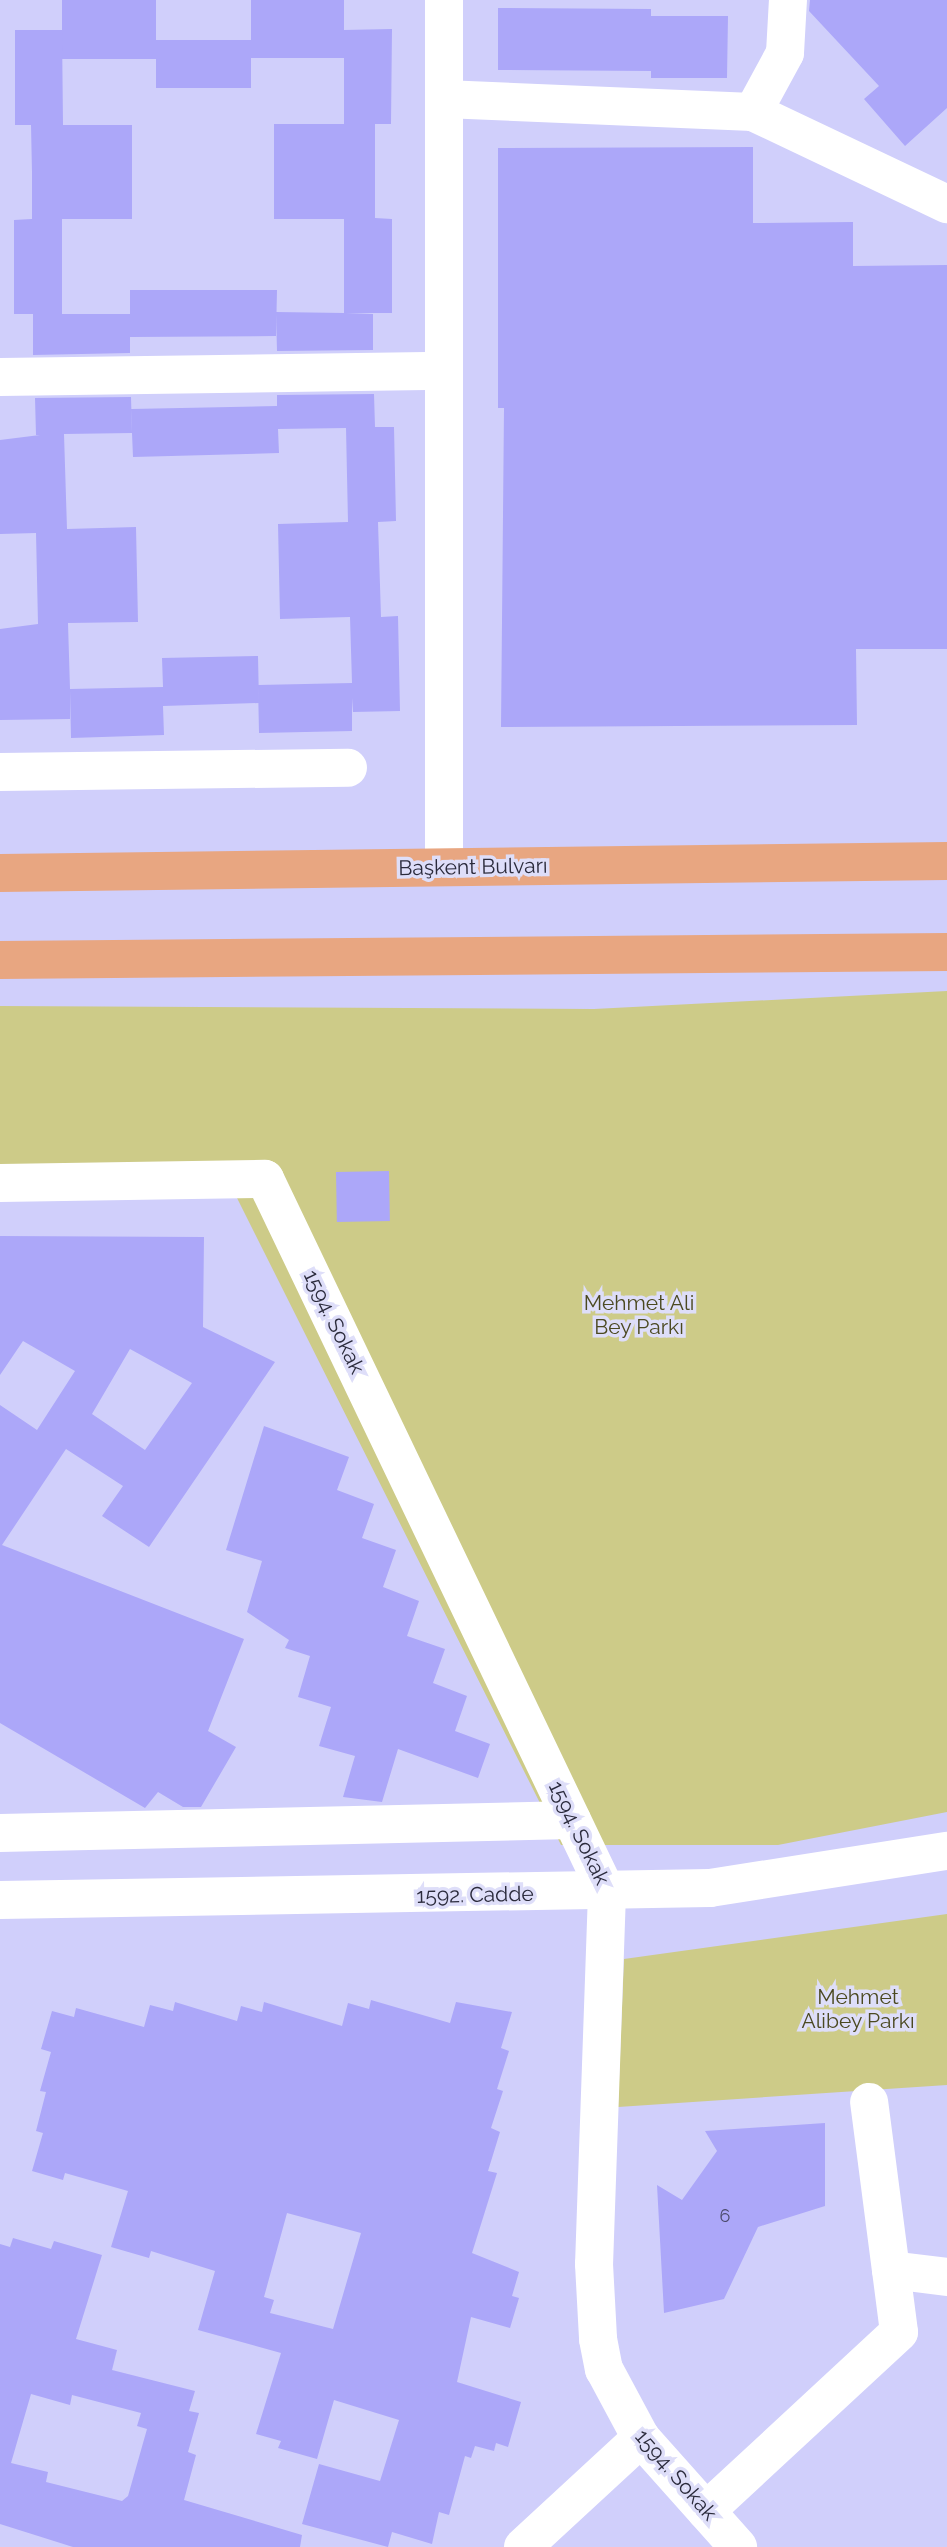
<!DOCTYPE html>
<meta charset="utf-8">
<style>
body{margin:0}
#map{position:relative;width:947px;height:2547px;overflow:hidden;background:#d0cffb;font-family:Raleway,sans-serif}
div>[style]{position:absolute}
[style*='--x']{left:calc(var(--x)*1px);top:calc(var(--y)*1px);width:calc(var(--w)*1px);rotate:calc(var(--a)*1deg)}
.green>*{inset:0;background:#cdcb88}
.building>*{inset:0;background:#aca7f9;transform-origin:0 0}
.minor>*{height:38px;margin:-19px;padding:0 19px;transform-origin:19px;border-radius:19px;background:#fff}
.major>*{height:38px;margin:-19px;padding:0 19px;transform-origin:19px;border-radius:19px;background:#e8a681}
span{translate:-50% -50%;white-space:nowrap;text-align:center;line-height:1.15;-webkit-text-stroke:7px #dedef9;paint-order:stroke}
.number-label{font-size:18px;color:#4b4a6b}
.number-label span{-webkit-text-stroke-width:0}
.street-label{font-size:21px;color:#2b2b3c}
.park-label{font-size:21px;color:#4b4921}
</style>
<div id="map">
<div class="green">
<i style="clip-path:polygon(947px 991px,947px 1812px,778px 1845px,561px 1845px,221px 1166px,0 1169px,0 1006px,594px 1009px)"></i>
<i style="clip-path:polygon(947px 1914px,947px 2085px,618px 2107px,624px 1959px)"></i>
</div>
<div class="building">
<i style="left:62px;top:0;width:94px;height:59px"></i>
<i style="left:251px;top:0;width:93px;height:58px"></i>
<i style="clip-path:polygon(810px 0,947px 0,947px 108px,905px 146px,864px 99px,879px 86px,809px 11px)"></i>
<i style="clip-path:polygon(498px 8px,651px 9px,651px 16px,728px 16px,727px 78px,651px 78px,651px 71px,498px 70px)"></i>
<i style="clip-path:polygon(392px 29px,391px 124px,375px 124px,375px 218px,392px 219px,392px 313px,346px 313px,373px 314px,373px 350px,277px 351px,276px 312px,344px 313px,344px 219px,274px 219px,274px 124px,344px 124px,344px 30px)"></i>
<i style="clip-path:polygon(15px 30px,62px 30px,63px 125px,132px 125px,132px 219px,62px 219px,62px 314px,14px 314px,14px 220px,32px 219px,32px 173px,31px 125px,15px 125px)"></i>
<i style="left:251px;top:40px;width:48px;height:95px;rotate:90deg"></i>
<i style="clip-path:polygon(753px 147px,753px 223px,853px 222px,853px 266px,947px 265px,947px 649px,856px 649px,857px 725px,501px 727px,504px 408px,498px 408px,498px 148px)"></i>
<i style="clip-path:polygon(130px 290px,277px 290px,276px 336px,130px 337px,130px 353px,33px 355px,33px 314px,130px 314px)"></i>
<i style="clip-path:polygon(374px 394px,375px 427px,394px 427px,396px 521px,378px 522px,381px 617px,398px 616px,400px 711px,353px 712px,352px 698px,352px 731px,259px 733px,258px 685px,352px 683px,350px 617px,280px 619px,278px 524px,348px 522px,346px 428px,278px 429px,279px 453px,133px 457px,131px 409px,277px 406px,277px 395px)"></i>
<i style="clip-path:polygon(131px 397px,132px 433px,64px 434px,67px 529px,136px 527px,138px 622px,68px 623px,70px 689px,163px 687px,162px 658px,258px 656px,259px 703px,163px 706px,164px 735px,71px 738px,70px 691px,70px 719px,0 720px,0 629px,38px 624px,36px 533px,0 534px,0 440px,40px 435px,36px 435px,35px 398px)"></i>
<i style="left:389px;top:1171px;width:50px;height:53px;rotate:89deg"></i>
<i style="clip-path:polygon(evenodd,0 1236px,204px 1237px,203px 1327px,275px 1362px,149px 1547px,102px 1516px,123px 1486px,66px 1449px,2px 1545px,244px 1639px,208px 1731px,236px 1747px,201px 1807px,183px 1807px,158px 1792px,145px 1808px,0 1723px,0 1405px,37px 1430px,75px 1371px,23px 1341px,0 1375px,0 1236px,130px 1349px,192px 1383px,145px 1450px,92px 1414px,130px 1349px)"></i>
<i style="clip-path:polygon(264px 1426px,349px 1457px,337px 1490px,374px 1504px,362px 1538px,396px 1550px,383px 1587px,419px 1601px,407px 1636px,445px 1649px,433px 1683px,467px 1696px,455px 1731px,490px 1744px,478px 1778px,398px 1749px,382px 1802px,343px 1797px,355px 1756px,319px 1746px,331px 1707px,298px 1697px,310px 1656px,285px 1648px,289px 1640px,247px 1612px,262px 1561px,226px 1550px)"></i>
<i style="clip-path:polygon(evenodd,371px 2000px,450px 2023px,456px 2002px,512px 2012px,501px 2048px,509px 2051px,497px 2089px,503px 2091px,491px 2128px,500px 2132px,488px 2171px,497px 2173px,472px 2253px,519px 2272px,512px 2296px,519px 2298px,510px 2328px,471px 2317px,457px 2382px,521px 2402px,508px 2447px,496px 2443px,494px 2451px,475px 2446px,471px 2458px,465px 2456px,449px 2515px,439px 2512px,432px 2544px,392px 2532px,388px 2547px,302px 2524px,319px 2464px,380px 2481px,399px 2420px,334px 2400px,317px 2459px,278px 2448px,281px 2441px,256px 2434px,281px 2353px,198px 2330px,215px 2271px,151px 2251px,149px 2258px,111px 2247px,128px 2191px,65px 2173px,63px 2180px,32px 2171px,43px 2133px,36px 2131px,46px 2092px,40px 2091px,51px 2052px,41px 2049px,52px 2011px,74px 2017px,76px 2008px,144px 2027px,150px 2005px,173px 2011px,175px 2002px,237px 2021px,241px 2006px,262px 2012px,264px 2002px,342px 2026px,348px 2003px,369px 2009px,371px 2000px,287px 2213px,361px 2233px,333px 2329px,270px 2313px,274px 2300px,264px 2297px,287px 2213px)"></i>
<i style="clip-path:polygon(825px 2123px,825px 2206px,758px 2227px,724px 2299px,664px 2313px,657px 2185px,682px 2200px,717px 2151px,705px 2131px)"></i>
<i style="clip-path:polygon(evenodd,13px 2238px,51px 2249px,54px 2241px,102px 2255px,76px 2339px,117px 2350px,112px 2370px,195px 2391px,189px 2411px,199px 2413px,188px 2452px,196px 2455px,184px 2500px,302px 2535px,300px 2547px,73px 2547px,0 2524px,0 2244px,10px 2247px,13px 2238px,31px 2394px,70px 2405px,72px 2395px,141px 2413px,137px 2426px,147px 2429px,128px 2496px,122px 2501px,46px 2482px,48px 2472px,11px 2463px,31px 2394px)"></i>
</div>
<div class="minor">
<i style="--x:444;--y:99;--w:309;--a:2.4"></i>
<i style="--x:753;--y:112;--w:215;--a:25.4"></i>
<i style="--x:753;--y:112;--w:67;--a:-61.5"></i>
<i style="--x:785;--y:53;--w:53;--a:-86.8"></i>
<i style="--x:0;--y:377;--w:444;--a:-0.8"></i>
<i style="--x:0;--y:772;--w:348;--a:-0.7"></i>
<i style="--x:444;--y:867;--w:867;--a:-90"></i>
<i style="--x:0;--y:1183;--w:265;--a:-0.9"></i>
<i style="--x:265;--y:1179;--w:792;--a:64.41"></i>
<i style="--x:607;--y:1893;--w:371;--a:92"></i>
<i style="--x:594;--y:2264;--w:75;--a:86.9"></i>
<i style="--x:598;--y:2339;--w:31;--a:79"></i>
<i style="--x:604;--y:2369;--w:78;--a:61.8"></i>
<i style="--x:641;--y:2438;--w:146;--a:48.3"></i>
<i style="--x:0;--y:1833;--w:572;--a:-1.3"></i>
<i style="--x:0;--y:1900;--w:710;--a:-0.97"></i>
<i style="--x:710;--y:1888;--w:240;--a:-8.9"></i>
<i style="--x:891;--y:2270;--w:56;--a:7.1"></i>
<i style="--x:706;--y:2511;--w:263;--a:-42.8"></i>
<i style="--x:899;--y:2332;--w:232;--a:-97.4"></i>
<i style="--x:523;--y:2547;--w:161;--a:-42.7"></i>
</div>
<div class="major">
<i style="--x:0;--y:873;--w:947;--a:-0.73"></i>
<i style="--x:0;--y:960;--w:947;--a:-0.48"></i>
</div>
<div class="number-label">
<span style="left:725px;top:2216px">6</span>
</div>
<div class="street-label">
<span style="left:473px;top:867px;rotate:-1deg">Başkent Bulvarı</span>
<span style="left:334px;top:1322px;rotate:64deg">1594. Sokak</span>
<span style="left:579px;top:1833px;rotate:64deg">1594. Sokak</span>
<span style="left:475px;top:1895px;rotate:-1deg">1592. Cadde</span>
<span style="left:676px;top:2475px;rotate:49deg">1594. Sokak</span>
</div>
<div class="park-label">
<span style="left:639px;top:1315px">Mehmet Ali<br>Bey Parkı</span>
<span style="left:858px;top:2009px">Mehmet<br>Alibey Parkı</span>
</div>
</div>
